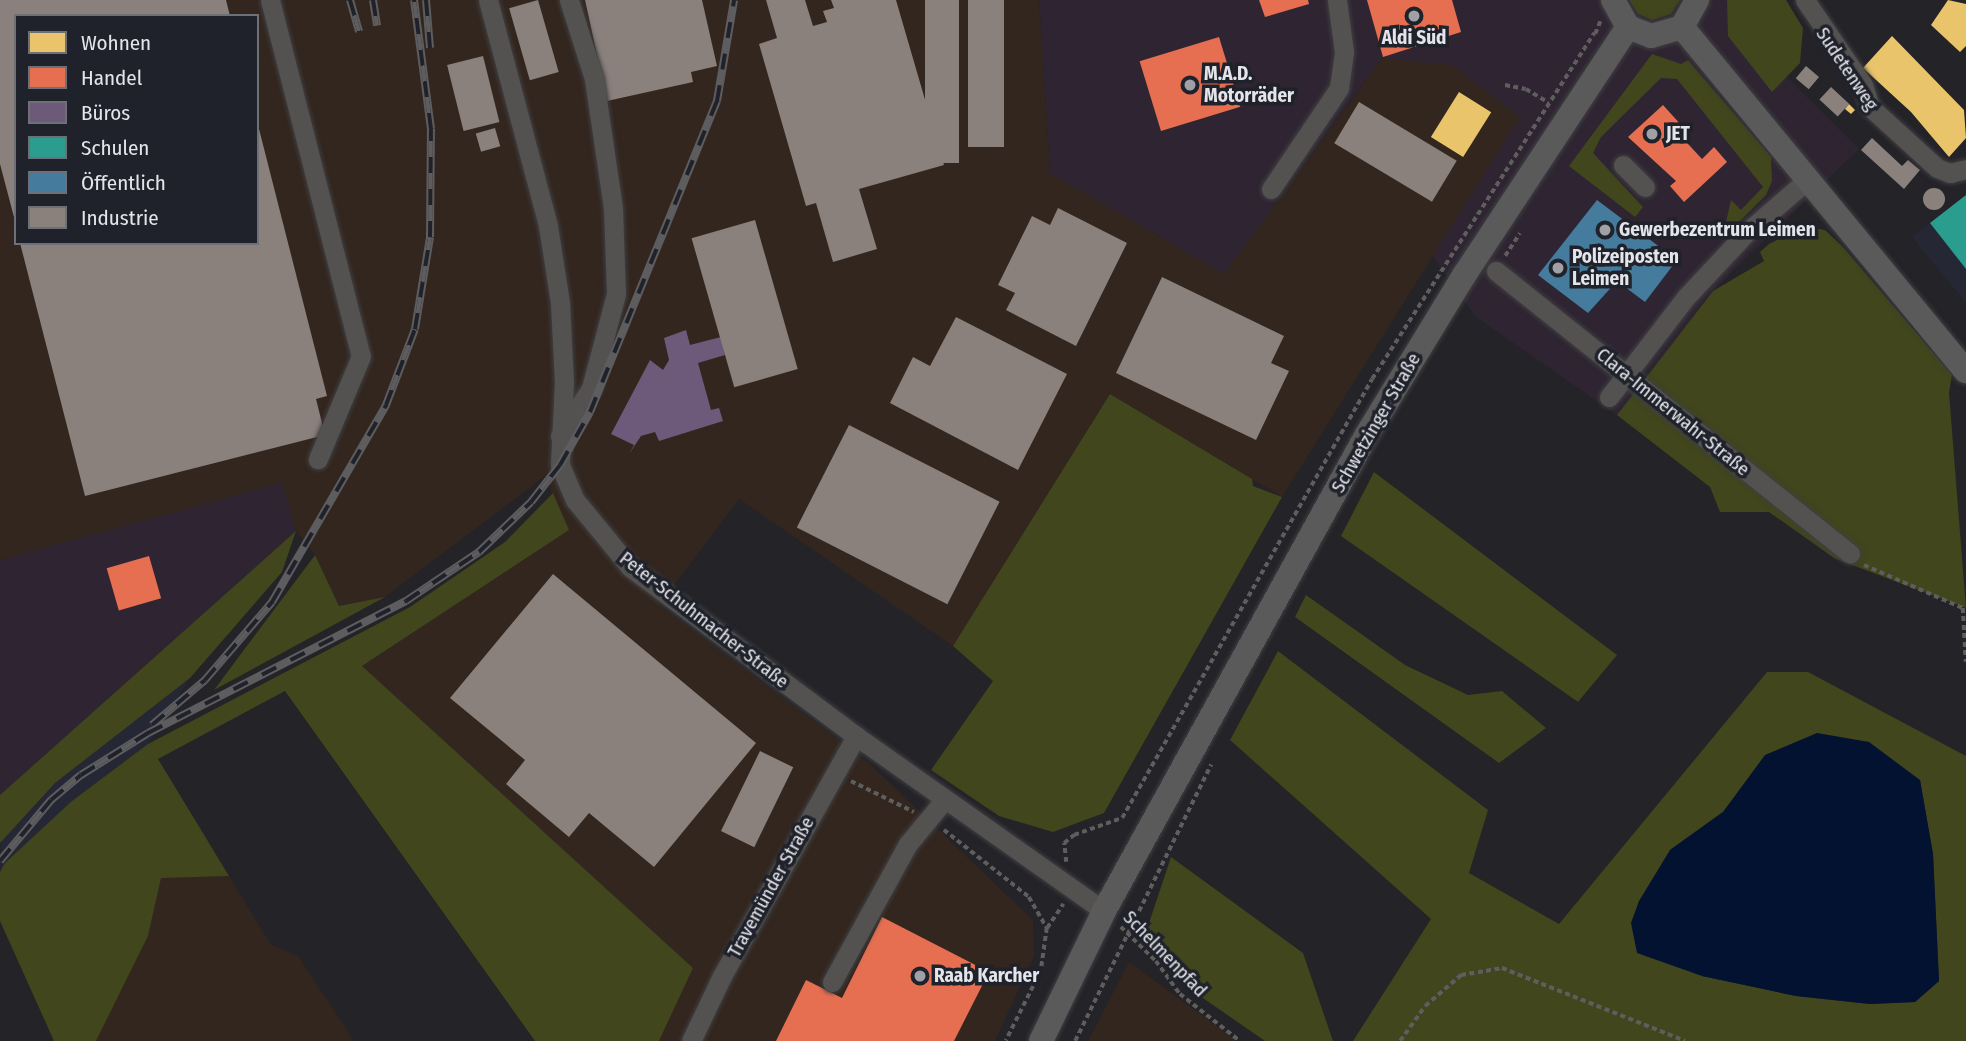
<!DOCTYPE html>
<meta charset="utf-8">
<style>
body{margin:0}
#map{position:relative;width:1966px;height:1041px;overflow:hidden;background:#232328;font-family:"Fira Sans Condensed",sans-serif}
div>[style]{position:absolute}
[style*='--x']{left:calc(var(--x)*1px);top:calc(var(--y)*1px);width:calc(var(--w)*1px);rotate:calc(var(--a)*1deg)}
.commercial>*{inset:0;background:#2f2532}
.industrial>*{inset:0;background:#33261e}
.built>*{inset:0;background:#262735}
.green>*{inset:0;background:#41461c}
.water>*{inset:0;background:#031231}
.homes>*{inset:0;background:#e9c46a;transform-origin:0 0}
.shops>*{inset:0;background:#e76f51;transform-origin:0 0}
.offices>*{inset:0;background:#6d597a}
.schools>*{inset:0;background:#2a9d8f}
.public>*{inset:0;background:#457b9d}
.industry>*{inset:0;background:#8a817c;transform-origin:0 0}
.round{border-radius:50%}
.path>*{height:3.5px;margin-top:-1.75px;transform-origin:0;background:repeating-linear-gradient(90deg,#5e5e5f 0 5px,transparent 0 8.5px)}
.roads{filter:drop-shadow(0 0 2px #3f3f42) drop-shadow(0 0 2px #3f3f42)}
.minor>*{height:19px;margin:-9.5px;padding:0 9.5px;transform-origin:9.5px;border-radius:9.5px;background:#535251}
.major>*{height:24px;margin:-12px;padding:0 12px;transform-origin:12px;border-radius:12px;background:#5b5a5b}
.rail>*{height:8px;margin-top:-4px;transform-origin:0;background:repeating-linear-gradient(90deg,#20222b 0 16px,#5d5c5e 0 32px);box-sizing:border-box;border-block:2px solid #5d5c5e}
.dots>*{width:19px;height:19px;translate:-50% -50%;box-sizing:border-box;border:4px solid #20222b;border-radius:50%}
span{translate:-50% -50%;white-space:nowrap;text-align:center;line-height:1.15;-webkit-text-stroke:7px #20222b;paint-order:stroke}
.poi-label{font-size:19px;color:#e4e5eb;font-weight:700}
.left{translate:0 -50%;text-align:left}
.street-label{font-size:19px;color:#e4e5eb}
.legend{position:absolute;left:14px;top:14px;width:245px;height:231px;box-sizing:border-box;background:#20222b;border:2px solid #6e7078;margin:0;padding:9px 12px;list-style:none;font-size:21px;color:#e4e5eb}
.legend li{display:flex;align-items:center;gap:14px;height:35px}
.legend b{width:35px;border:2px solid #6e7078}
</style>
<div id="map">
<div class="commercial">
<i style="clip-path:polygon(1039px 0,1734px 0,1730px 20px,1859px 149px,1713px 291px,1617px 415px,1476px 317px,1432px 255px,1520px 117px,1452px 66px,1381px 59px,1224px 274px,1050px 173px)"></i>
<i style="clip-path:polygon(283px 482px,296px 531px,0 795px,0 560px)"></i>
</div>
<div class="industrial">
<i style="clip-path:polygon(evenodd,0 0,1039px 0,1050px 173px,1224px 274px,1382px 58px,1452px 65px,1520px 117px,1282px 497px,1110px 394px,953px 646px,739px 499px,659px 605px,869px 763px,1033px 920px,1034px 956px,995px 1041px,659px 1041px,693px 968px,362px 666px,569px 530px,545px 476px,385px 597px,339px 606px,315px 555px,296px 531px,282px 483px,0 560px,0 0,16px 16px,257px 16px,257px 243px,16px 243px,16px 16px)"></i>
<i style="clip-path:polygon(229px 876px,271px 945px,298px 956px,354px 1041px,96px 1041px,148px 936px,161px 877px)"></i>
<i style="clip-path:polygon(1129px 962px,1237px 1041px,1088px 1041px)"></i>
</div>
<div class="built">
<i style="clip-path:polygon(1966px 195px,1966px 303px,1912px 237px)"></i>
<i style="clip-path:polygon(190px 678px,148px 744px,72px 801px,0 872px,1px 841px,55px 783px)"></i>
</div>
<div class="green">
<i style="clip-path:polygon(1629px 0,1680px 0,1671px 14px,1652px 20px,1638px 14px)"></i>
<i style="clip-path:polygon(1727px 0,1786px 0,1803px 28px,1800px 63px,1772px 92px,1728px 36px)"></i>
<i style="clip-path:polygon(1652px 54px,1681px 64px,1688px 60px,1771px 157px,1772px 181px,1766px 195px,1731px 230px,1726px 222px,1731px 200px,1741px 210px,1763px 187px,1677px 79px,1661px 78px,1601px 137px,1593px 153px,1643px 207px,1635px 217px,1569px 166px)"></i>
<i style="clip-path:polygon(1805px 226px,1825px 230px,1843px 247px,1952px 375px,1949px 393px,1966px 608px,1834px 558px,1769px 512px,1720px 512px,1710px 487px,1617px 415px,1713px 291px,1764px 261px,1760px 252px,1769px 244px)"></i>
<i style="clip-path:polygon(1110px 394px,1252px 479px,1253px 486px,1282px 497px,1104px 813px,1053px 832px,999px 816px,931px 770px,993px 681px,953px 646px)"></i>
<i style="clip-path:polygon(1374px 472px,1617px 655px,1578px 702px,1341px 536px)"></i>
<i style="clip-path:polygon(553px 493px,569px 530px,362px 666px,693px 968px,659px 1041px,535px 1041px,285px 691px,158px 759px,229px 876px,161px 878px,148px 936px,96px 1041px,54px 1041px,0 921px,0 872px,5px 863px,72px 801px,148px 744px,410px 607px,505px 542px)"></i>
<i style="clip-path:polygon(296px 531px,282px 572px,190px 678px,55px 783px,0 843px,0 795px)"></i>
<i style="clip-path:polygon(315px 555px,339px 606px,385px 597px,214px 690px)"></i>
<i style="clip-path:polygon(1306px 595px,1405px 665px,1468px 695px,1502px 691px,1546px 728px,1499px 763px,1295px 617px)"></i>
<i style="clip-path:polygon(evenodd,1278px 651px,1488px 810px,1469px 873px,1559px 924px,1767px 672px,1808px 672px,1966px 756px,1966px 1041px,1353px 1041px,1431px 919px,1230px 740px,1278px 651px,1920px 780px,1933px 854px,1939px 981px,1915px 1002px,1870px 1004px,1796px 996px,1702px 976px,1670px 850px,1723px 812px,1920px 780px)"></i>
<i style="clip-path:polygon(1171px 857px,1303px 953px,1333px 1041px,1265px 1041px,1184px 985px,1146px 932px)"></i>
</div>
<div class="water">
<i style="clip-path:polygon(1817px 733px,1869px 742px,1920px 780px,1933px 854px,1939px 981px,1915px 1002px,1870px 1004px,1796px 996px,1702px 976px,1637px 953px,1631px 923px,1639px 901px,1670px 850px,1723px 812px,1765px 755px)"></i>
</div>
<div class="homes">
<i style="clip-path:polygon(1948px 0,1966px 4px,1966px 46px,1960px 52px,1931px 25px)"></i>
<i style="clip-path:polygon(1892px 36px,1964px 110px,1966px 138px,1949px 157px,1911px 112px,1863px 68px)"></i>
<i style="left:1459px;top:92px;width:38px;height:53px;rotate:32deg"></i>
<i style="clip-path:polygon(1849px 104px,1855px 110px,1851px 114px,1845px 109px)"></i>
</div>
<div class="shops">
<i style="clip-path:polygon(1259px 0,1308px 0,1309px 4px,1265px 17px)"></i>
<i style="clip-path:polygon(1367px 0,1452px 0,1461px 32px,1383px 57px)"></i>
<i style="left:1219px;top:37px;width:73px;height:83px;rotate:73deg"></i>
<i style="clip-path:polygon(1663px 105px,1682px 126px,1676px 131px,1702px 159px,1714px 147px,1727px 162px,1684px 202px,1670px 186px,1676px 181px,1628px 137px)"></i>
<i style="left:149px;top:556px;width:44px;height:44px;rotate:74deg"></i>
<i style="clip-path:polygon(882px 917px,989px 972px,954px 1041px,776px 1041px,806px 980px,842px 998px)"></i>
</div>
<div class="offices">
<i style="clip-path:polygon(686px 330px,690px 345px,721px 337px,725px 355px,698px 363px,711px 410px,719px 408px,723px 421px,659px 441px,655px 432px,641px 436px,629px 454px,634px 445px,611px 434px,650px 360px,663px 370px,669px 360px,664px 338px)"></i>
</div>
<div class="schools">
<i style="clip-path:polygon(1966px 195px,1966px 269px,1930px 223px)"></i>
</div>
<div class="public">
<i style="clip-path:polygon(1597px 200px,1677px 260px,1645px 302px,1617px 281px,1588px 313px,1538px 275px)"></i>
</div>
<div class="industry">
<i style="clip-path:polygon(0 0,226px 0,230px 16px,16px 16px,15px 221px,0 164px)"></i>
<i style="left:538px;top:0;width:75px;height:30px;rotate:74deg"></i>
<i style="clip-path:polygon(585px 0,702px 0,717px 66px,691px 72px,693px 82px,607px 101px)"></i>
<i style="clip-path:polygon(766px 0,805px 0,813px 26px,827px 22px,823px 11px,834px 8px,831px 0,896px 0,944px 165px,859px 189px,877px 249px,833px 262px,816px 203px,806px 206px,759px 44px,777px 38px)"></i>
<i style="left:925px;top:0;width:34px;height:163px"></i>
<i style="left:968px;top:0;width:36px;height:147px"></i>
<i style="left:483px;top:56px;width:68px;height:37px;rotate:76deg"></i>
<i style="left:1806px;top:66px;width:17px;height:16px;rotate:40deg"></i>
<i style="left:1831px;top:87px;width:25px;height:17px;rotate:43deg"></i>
<i style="left:1359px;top:102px;width:114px;height:48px;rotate:31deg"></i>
<i style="clip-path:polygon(258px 125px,327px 396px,316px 399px,325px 435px,85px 496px,20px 243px,257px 243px)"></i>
<i style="left:495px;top:128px;width:19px;height:20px;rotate:74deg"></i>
<i style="clip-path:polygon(1872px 138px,1902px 166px,1908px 160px,1920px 170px,1904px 189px,1861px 150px)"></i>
<i class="round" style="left:1923px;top:188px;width:22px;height:22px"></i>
<i style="clip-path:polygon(1058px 208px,1127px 243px,1076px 346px,1006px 310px,1015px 293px,998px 285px,1032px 216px,1050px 225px)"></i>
<i style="left:755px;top:220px;width:155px;height:66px;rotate:74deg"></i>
<i style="clip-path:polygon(1162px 277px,1284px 336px,1271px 363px,1289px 371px,1256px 440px,1116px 373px)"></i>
<i style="clip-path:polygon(956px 317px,1067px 374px,1018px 470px,890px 403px,913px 357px,930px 366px)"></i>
<i style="left:849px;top:425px;width:169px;height:115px;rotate:27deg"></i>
<i style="clip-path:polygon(553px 574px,756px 743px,654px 867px,589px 813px,569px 837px,506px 784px,525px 760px,450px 698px)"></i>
<i style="left:760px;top:751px;width:37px;height:89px;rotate:26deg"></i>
</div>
<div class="path">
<i style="--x:1595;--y:34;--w:16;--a:-68"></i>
<i style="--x:1505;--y:85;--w:21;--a:11"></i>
<i style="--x:1526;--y:89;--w:26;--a:31"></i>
<i style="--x:1505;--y:256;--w:27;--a:-57"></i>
<i style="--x:1864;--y:565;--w:108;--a:23.5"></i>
<i style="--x:1963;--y:608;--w:54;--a:86.8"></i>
<i style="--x:851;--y:781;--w:70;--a:26.2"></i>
<i style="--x:944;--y:830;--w:108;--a:38.2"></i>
<i style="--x:1029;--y:897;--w:36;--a:60"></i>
<i style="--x:1047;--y:928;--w:43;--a:97.9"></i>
<i style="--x:1041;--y:971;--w:78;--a:116.6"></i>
<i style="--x:1066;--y:862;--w:19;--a:-96"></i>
<i style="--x:1064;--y:843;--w:13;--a:-39"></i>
<i style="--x:1074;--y:835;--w:51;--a:-19.5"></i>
<i style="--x:1122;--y:818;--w:505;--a:-60.34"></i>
<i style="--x:1372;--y:379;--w:411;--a:-57.3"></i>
<i style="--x:1121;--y:927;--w:49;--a:44.2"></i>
<i style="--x:1156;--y:961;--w:41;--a:54"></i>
<i style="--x:1180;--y:994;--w:76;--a:38.1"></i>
<i style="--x:1047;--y:928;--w:29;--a:-56"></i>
<i style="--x:1075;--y:1041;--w:308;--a:-63.8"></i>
<i style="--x:1400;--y:1041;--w:43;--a:-54.5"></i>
<i style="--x:1425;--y:1006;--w:48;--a:-40.7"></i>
<i style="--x:1461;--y:975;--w:42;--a:-9.7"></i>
<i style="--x:1502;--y:968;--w:197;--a:21.7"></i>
</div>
<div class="roads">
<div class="minor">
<i style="--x:270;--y:0;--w:367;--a:75.7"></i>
<i style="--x:361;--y:356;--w:112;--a:112.7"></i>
<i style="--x:488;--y:0;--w:234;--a:75.1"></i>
<i style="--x:548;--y:226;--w:78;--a:81.1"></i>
<i style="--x:560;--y:303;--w:79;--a:87.1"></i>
<i style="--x:564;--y:382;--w:83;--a:92.8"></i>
<i style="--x:560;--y:465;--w:38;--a:67"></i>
<i style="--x:575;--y:500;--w:87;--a:50.6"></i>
<i style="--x:630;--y:567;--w:282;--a:36.8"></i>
<i style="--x:856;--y:736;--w:304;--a:35.2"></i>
<i style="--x:1805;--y:0;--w:103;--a:55.7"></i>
<i style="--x:1863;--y:85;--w:23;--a:72"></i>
<i style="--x:1870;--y:107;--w:91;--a:42.3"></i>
<i style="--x:1937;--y:168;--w:14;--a:21"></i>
<i style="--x:1950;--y:173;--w:16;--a:-14"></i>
<i style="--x:1623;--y:165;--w:31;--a:45"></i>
<i style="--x:1271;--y:189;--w:122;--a:-56"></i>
<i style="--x:1339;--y:88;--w:36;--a:-82"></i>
<i style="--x:1344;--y:52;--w:52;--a:-97.7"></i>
<i style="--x:1496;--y:271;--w:453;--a:38.6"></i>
<i style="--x:1609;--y:397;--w:126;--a:-52.4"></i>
<i style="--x:1686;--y:297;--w:89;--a:-46.8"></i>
<i style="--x:1747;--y:232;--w:79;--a:-40.9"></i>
<i style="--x:560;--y:436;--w:57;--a:-57.1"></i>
<i style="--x:591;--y:388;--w:97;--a:-75.1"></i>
<i style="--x:616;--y:294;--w:86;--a:-92"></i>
<i style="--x:613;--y:208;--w:130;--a:-98.4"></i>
<i style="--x:594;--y:79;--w:83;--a:-107.6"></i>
<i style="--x:832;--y:982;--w:158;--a:-61.2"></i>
<i style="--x:908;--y:844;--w:58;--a:-50.6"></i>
<i style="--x:691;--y:1041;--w:72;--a:-64.5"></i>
<i style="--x:722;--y:976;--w:275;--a:-60.8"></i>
</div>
<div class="major">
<i style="--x:1613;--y:0;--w:31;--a:61"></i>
<i style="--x:1628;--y:27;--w:25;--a:21"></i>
<i style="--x:1651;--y:36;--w:32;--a:-16"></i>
<i style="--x:1682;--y:27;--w:31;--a:-61"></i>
<i style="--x:1682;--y:27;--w:446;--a:50.5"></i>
<i style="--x:1041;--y:1041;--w:144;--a:-64.1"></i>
<i style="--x:1104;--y:911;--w:542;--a:-61.12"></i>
<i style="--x:1366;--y:436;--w:190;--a:-58.6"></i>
<i style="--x:1465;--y:274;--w:296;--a:-56.6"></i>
</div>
</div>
<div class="rail">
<i style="--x:350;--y:0;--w:33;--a:74"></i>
<i style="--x:373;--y:0;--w:26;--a:81"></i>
<i style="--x:426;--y:0;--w:48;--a:85.2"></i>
<i style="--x:152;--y:725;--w:70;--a:-40.3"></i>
<i style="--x:205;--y:680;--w:103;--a:-49.3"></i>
<i style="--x:272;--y:602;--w:228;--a:-59.9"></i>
<i style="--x:386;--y:405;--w:81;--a:-69.1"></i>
<i style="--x:415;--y:329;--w:93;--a:-80.7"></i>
<i style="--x:430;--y:237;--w:108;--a:-89.5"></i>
<i style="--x:431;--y:129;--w:130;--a:-97.5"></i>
<i style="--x:0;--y:861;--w:80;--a:-50.1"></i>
<i style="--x:51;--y:800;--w:39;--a:-40"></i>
<i style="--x:81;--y:775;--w:79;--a:-32.1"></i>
<i style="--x:148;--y:733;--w:290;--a:-27.1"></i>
<i style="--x:406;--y:601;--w:88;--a:-33.9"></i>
<i style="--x:479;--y:552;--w:72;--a:-43.9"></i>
<i style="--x:531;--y:502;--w:47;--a:-51.9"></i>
<i style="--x:560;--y:465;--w:61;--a:-60.5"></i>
<i style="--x:590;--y:412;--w:336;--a:-67.8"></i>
<i style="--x:717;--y:101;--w:102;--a:-80.4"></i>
</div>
<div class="dots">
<i style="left:1414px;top:16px;background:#a0a1a7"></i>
<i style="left:1190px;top:85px;background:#a0a1a7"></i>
<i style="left:1652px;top:134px;background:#a0a1a7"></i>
<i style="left:1605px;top:230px;background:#a0a1a7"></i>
<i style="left:1558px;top:268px;background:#a0a1a7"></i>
<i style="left:920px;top:976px;background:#a0a1a7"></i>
</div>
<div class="poi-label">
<span style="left:1414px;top:38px">Aldi Süd</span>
<span class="left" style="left:1204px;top:85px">M.A.D.<br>Motorräder</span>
<span class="left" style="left:1666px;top:134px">JET</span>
<span class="left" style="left:1619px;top:230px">Gewerbezentrum Leimen</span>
<span class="left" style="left:1572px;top:268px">Polizeiposten<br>Leimen</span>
<span class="left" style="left:934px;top:976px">Raab Karcher</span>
</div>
<div class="street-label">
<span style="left:1847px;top:69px;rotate:56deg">Sudetenweg</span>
<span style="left:1673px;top:412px;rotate:39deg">Clara-Immerwahr-Straße</span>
<span style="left:1376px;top:423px;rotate:-60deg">Schwetzinger Straße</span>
<span style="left:704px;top:620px;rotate:38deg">Peter-Schuhmacher-Straße</span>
<span style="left:771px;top:887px;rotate:-61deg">Travemünder Straße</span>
<span style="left:1165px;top:954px;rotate:46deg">Schelmenpfad</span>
</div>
<ul class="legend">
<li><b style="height:19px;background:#e9c46a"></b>Wohnen</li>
<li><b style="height:19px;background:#e76f51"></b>Handel</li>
<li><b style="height:19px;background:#6d597a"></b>Büros</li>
<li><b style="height:19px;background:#2a9d8f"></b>Schulen</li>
<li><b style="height:19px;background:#457b9d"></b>Öffentlich</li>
<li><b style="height:19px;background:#8a817c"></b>Industrie</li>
</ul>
</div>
